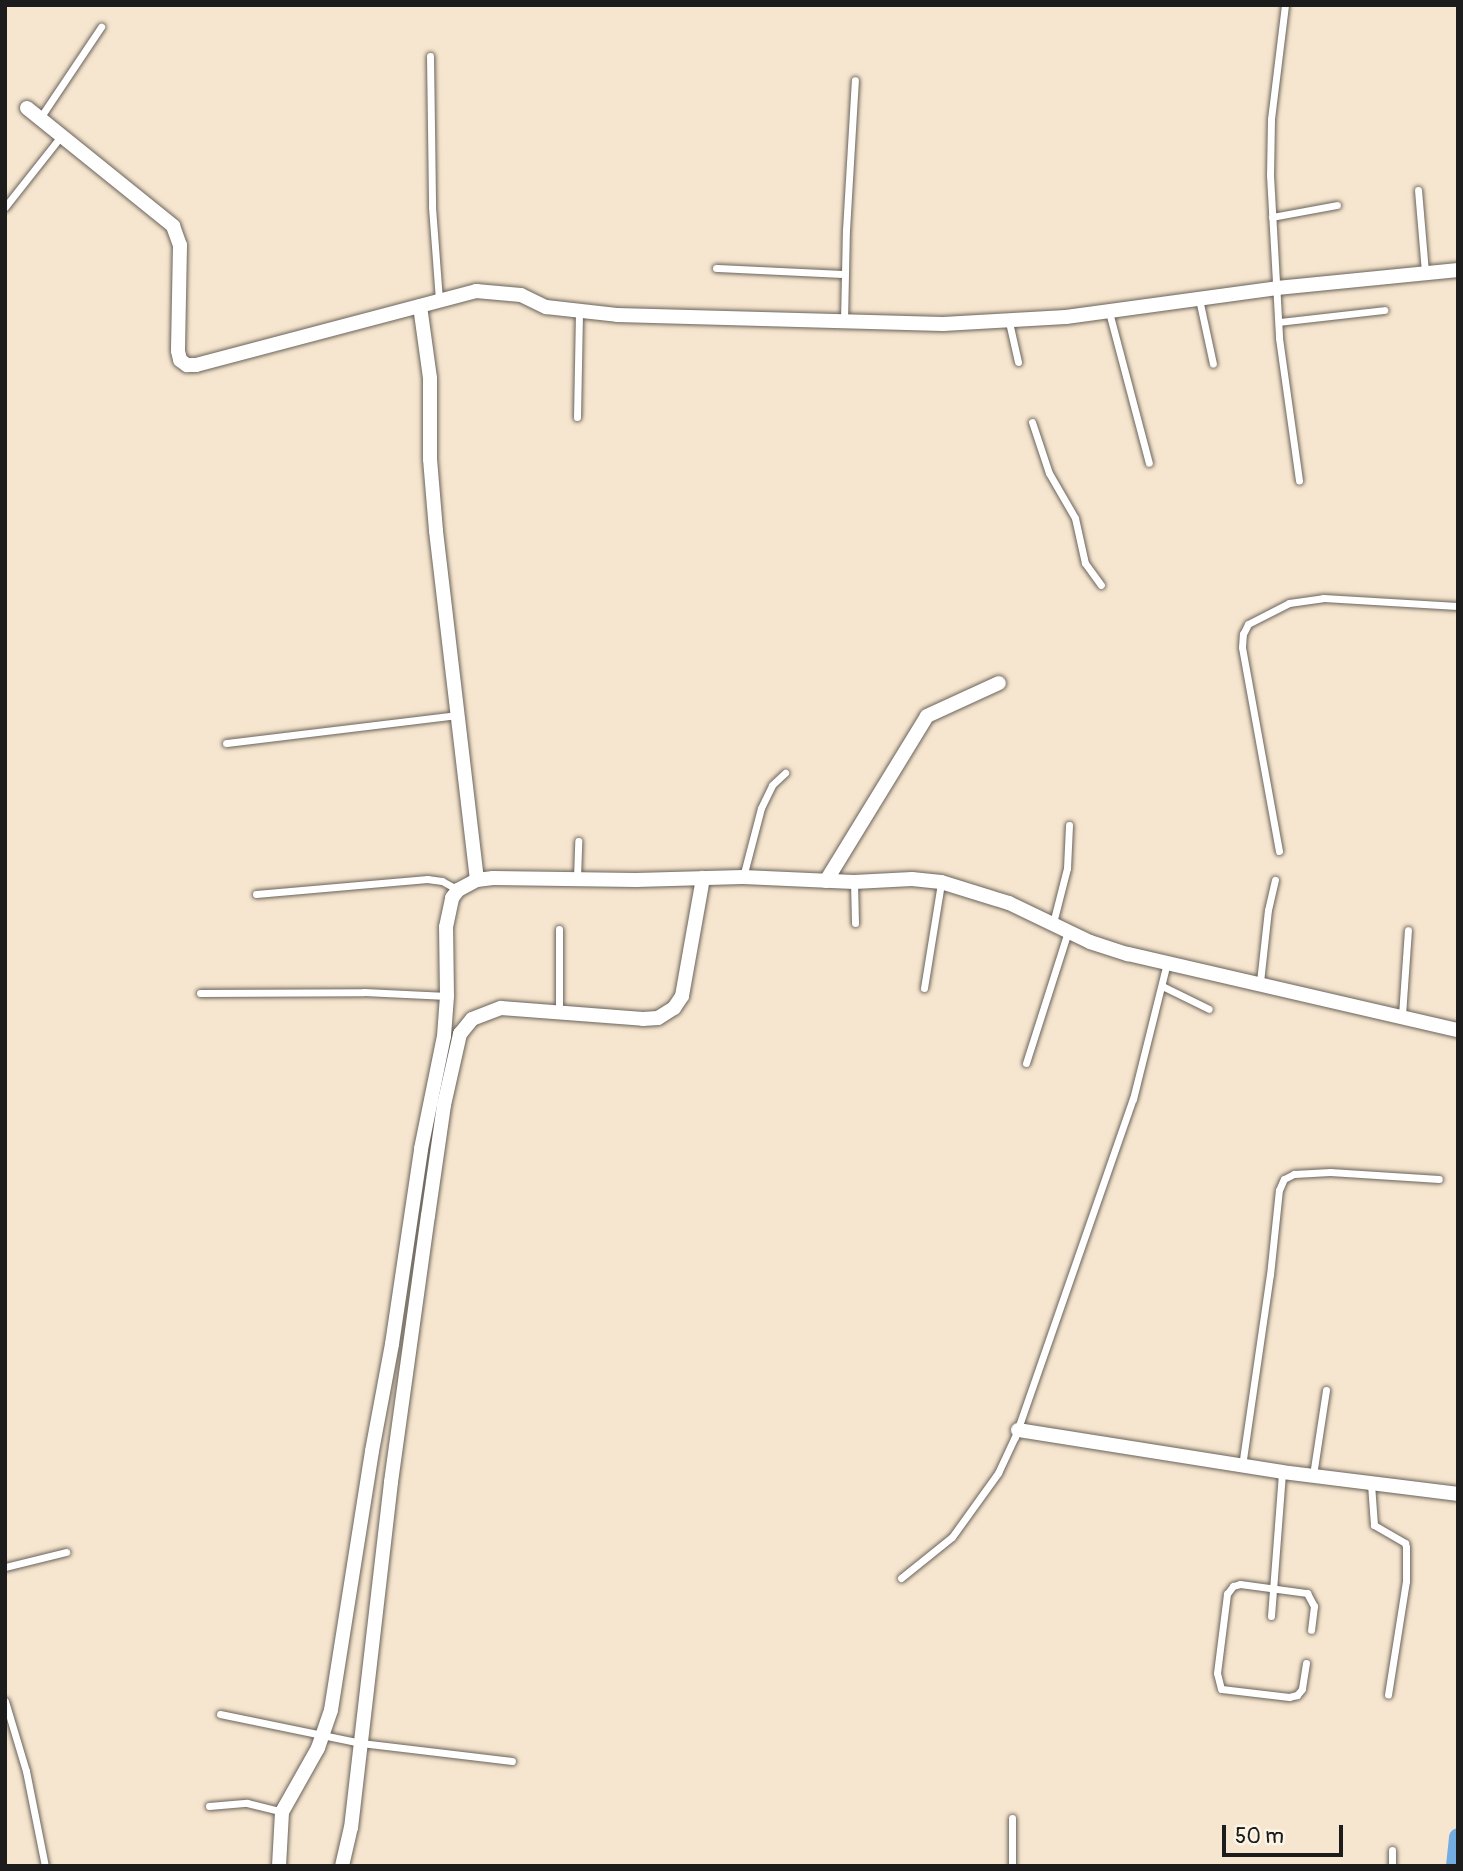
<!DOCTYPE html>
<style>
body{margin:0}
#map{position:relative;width:1463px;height:1871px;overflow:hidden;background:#f7e6cf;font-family:Pangolin,sans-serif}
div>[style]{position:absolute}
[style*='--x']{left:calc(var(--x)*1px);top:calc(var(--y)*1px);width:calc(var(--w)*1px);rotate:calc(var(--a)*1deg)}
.canal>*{height:18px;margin:-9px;padding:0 9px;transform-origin:9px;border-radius:9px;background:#74ace4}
.roads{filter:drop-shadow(0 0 2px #69635b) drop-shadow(0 0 2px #69635b)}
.service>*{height:7px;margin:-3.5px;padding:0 3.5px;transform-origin:3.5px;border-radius:3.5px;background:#fff}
.minor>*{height:14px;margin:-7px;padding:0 7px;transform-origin:7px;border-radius:7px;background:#fff}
span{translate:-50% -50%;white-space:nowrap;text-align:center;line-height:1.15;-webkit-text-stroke:7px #fcf5e5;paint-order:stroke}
.frame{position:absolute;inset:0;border:7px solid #1c1c1c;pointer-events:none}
.scale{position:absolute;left:1222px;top:1825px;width:121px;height:32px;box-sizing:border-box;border:4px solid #1c1c1c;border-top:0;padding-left:9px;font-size:21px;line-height:24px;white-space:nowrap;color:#1c1c1c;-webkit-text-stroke:5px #fcf5e5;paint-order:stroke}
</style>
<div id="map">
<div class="canal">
<i style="--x:1455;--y:1866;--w:29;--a:-84"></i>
</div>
<div class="roads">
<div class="service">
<i style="--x:1285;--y:5;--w:115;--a:97"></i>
<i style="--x:1271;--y:119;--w:56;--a:91"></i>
<i style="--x:1270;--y:175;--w:163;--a:86.8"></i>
<i style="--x:1279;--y:338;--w:144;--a:82"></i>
<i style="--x:430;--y:56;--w:151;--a:89.2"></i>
<i style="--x:432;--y:207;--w:94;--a:85.7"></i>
<i style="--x:40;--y:118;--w:110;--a:-56.2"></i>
<i style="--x:1418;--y:190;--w:82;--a:85.1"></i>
<i style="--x:5;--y:207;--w:90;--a:-51.7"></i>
<i style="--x:1272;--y:217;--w:66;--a:-10.5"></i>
<i style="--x:716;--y:268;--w:128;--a:2.7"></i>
<i style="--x:1199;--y:299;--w:66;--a:77.8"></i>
<i style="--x:1109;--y:312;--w:156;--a:75.2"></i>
<i style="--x:844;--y:322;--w:92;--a:-88.8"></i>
<i style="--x:846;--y:230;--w:150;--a:-86.6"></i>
<i style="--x:1009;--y:322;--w:41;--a:77.3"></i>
<i style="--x:1279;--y:322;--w:106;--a:-6.5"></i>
<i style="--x:577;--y:417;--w:105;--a:-88.9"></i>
<i style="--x:1032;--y:422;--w:54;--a:71.6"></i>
<i style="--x:1049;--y:473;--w:52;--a:60"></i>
<i style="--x:1075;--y:518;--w:46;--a:77.5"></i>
<i style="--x:1085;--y:563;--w:27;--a:54"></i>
<i style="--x:226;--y:743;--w:234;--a:-6.9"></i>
<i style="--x:1279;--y:851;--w:207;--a:-100.3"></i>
<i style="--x:1242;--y:647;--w:13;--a:-86"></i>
<i style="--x:1243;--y:634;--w:11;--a:-63"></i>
<i style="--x:1248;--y:624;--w:46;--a:-27.1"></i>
<i style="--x:1289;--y:603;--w:34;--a:-8"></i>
<i style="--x:1323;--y:598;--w:135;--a:3.4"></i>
<i style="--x:743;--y:877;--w:71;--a:-75.4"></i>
<i style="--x:761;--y:808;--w:25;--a:-64"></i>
<i style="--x:772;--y:785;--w:18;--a:-43"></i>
<i style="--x:577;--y:878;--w:37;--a:-88"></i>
<i style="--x:854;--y:882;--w:41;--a:88.6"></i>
<i style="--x:256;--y:894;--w:172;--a:-5"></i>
<i style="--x:427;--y:879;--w:15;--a:8"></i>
<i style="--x:442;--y:881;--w:18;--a:29"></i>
<i style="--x:1053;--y:923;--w:57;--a:-75.7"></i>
<i style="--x:1067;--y:868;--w:43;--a:-87.3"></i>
<i style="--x:559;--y:929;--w:83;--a:90"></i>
<i style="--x:1260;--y:982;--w:72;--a:-83.7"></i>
<i style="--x:1268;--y:910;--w:31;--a:-77"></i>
<i style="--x:1162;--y:986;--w:52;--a:26.1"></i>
<i style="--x:924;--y:988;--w:106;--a:-80.8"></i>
<i style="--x:200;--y:993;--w:164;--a:-0.3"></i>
<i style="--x:364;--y:992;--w:83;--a:2.8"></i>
<i style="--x:1402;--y:1015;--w:85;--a:-86"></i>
<i style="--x:1026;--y:1063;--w:139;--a:-72.3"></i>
<i style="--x:1242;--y:1466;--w:193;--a:-81.7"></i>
<i style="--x:1270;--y:1275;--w:85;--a:-84"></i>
<i style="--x:1279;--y:1190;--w:12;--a:-66"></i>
<i style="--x:1284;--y:1179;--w:11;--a:-27"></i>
<i style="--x:1294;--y:1174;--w:36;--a:-3"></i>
<i style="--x:1330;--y:1172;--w:109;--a:3.7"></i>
<i style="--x:1313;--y:1475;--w:86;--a:-81.3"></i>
<i style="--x:1371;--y:1484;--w:41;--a:85.8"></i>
<i style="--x:1374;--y:1525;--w:36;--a:30"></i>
<i style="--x:1405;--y:1543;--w:4;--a:76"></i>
<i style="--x:1406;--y:1547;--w:34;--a:90"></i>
<i style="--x:1406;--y:1581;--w:115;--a:99"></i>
<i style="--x:5;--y:1567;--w:63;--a:-13.8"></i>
<i style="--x:901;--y:1578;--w:65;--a:-38.8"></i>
<i style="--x:952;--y:1537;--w:79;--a:-54.3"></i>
<i style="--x:998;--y:1473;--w:40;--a:-65"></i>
<i style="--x:1015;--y:1437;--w:358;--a:-70.8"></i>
<i style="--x:1133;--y:1099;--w:140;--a:-76"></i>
<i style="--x:1271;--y:1616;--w:143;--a:-85.6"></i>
<i style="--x:1306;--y:1663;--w:26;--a:99"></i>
<i style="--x:1302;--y:1689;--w:8;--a:130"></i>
<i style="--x:1297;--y:1695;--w:8;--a:166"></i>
<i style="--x:1289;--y:1697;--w:68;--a:-173.3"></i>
<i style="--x:1221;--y:1689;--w:16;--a:-104"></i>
<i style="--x:1217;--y:1673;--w:80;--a:-82.8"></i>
<i style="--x:1227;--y:1594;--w:10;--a:-53"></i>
<i style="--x:1233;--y:1586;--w:7;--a:-16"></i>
<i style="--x:1240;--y:1584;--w:68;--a:7.7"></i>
<i style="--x:1307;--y:1593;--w:15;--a:62"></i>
<i style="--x:1314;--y:1606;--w:24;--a:97"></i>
<i style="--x:5;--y:1701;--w:73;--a:73.3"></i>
<i style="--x:26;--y:1771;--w:97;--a:78.7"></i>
<i style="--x:220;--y:1714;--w:144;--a:11.6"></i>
<i style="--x:361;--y:1743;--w:152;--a:6.8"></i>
<i style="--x:209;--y:1806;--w:38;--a:-5"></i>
<i style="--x:247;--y:1803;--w:36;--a:14"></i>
<i style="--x:1012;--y:1866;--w:48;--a:-90"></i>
<i style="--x:1392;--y:1866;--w:16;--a:-90"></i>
</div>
<div class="minor">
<i style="--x:27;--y:108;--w:188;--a:38.9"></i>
<i style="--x:173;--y:226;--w:20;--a:70"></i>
<i style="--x:180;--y:245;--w:106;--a:91.1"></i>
<i style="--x:178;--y:351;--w:9;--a:77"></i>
<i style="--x:180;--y:360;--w:9;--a:36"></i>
<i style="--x:187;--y:365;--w:9;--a:0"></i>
<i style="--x:196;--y:365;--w:290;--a:-14.8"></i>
<i style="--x:476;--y:291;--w:45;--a:5.1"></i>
<i style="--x:521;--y:295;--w:28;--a:26"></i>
<i style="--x:546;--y:307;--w:71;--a:6.4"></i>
<i style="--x:617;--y:315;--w:326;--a:1.6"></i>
<i style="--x:943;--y:324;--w:123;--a:-3.3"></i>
<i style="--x:1066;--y:317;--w:213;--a:-7.8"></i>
<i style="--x:1277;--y:288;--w:182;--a:-5.7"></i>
<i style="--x:420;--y:306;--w:73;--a:82.1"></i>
<i style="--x:430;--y:378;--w:81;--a:90"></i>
<i style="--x:430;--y:459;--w:72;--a:85.2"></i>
<i style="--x:436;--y:531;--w:351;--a:83.3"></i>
<i style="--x:826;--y:881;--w:193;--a:-58.5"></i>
<i style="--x:927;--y:716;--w:79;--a:-24.6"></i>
<i style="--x:1018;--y:1430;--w:267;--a:9"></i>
<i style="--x:1282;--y:1472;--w:177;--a:7.1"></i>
<i style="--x:279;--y:1866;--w:54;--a:-86.8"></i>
<i style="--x:282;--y:1812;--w:73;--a:-60.6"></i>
<i style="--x:318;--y:1748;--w:40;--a:-71.1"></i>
<i style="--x:331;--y:1710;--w:262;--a:-81"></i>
<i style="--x:372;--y:1451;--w:109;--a:-79.4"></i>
<i style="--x:392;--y:1344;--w:197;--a:-81.5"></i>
<i style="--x:421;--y:1149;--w:115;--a:-78.5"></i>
<i style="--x:444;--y:1036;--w:40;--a:-85.7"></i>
<i style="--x:447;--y:996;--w:69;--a:-90.8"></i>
<i style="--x:446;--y:927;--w:30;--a:-78"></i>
<i style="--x:452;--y:898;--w:10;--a:-53"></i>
<i style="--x:458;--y:890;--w:21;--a:-28"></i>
<i style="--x:477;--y:880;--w:16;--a:-7"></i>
<i style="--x:493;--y:878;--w:143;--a:0.8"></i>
<i style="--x:636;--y:880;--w:107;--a:-1.6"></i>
<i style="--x:743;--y:877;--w:111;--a:2.6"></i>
<i style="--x:854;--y:882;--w:58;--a:-3"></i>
<i style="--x:912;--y:879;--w:29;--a:6"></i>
<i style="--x:941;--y:882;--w:71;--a:17.2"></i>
<i style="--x:1009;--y:903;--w:90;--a:25.7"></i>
<i style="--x:1090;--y:942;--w:40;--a:18"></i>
<i style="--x:1128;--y:954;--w:339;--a:13"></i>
<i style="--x:342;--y:1866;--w:39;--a:-77"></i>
<i style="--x:351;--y:1828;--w:348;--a:-83.4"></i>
<i style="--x:391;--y:1482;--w:269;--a:-82.1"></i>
<i style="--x:428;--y:1216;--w:112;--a:-81.8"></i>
<i style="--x:444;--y:1105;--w:73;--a:-77.3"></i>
<i style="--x:460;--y:1034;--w:19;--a:-51"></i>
<i style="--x:472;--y:1019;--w:31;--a:-21"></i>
<i style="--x:501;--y:1008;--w:142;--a:4.4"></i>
<i style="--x:643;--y:1019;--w:15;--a:-4"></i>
<i style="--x:658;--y:1018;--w:19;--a:-32"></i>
<i style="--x:674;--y:1008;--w:14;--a:-56"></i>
<i style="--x:682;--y:996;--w:120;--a:-79.9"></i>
</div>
</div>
<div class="frame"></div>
<div class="scale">50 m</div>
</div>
